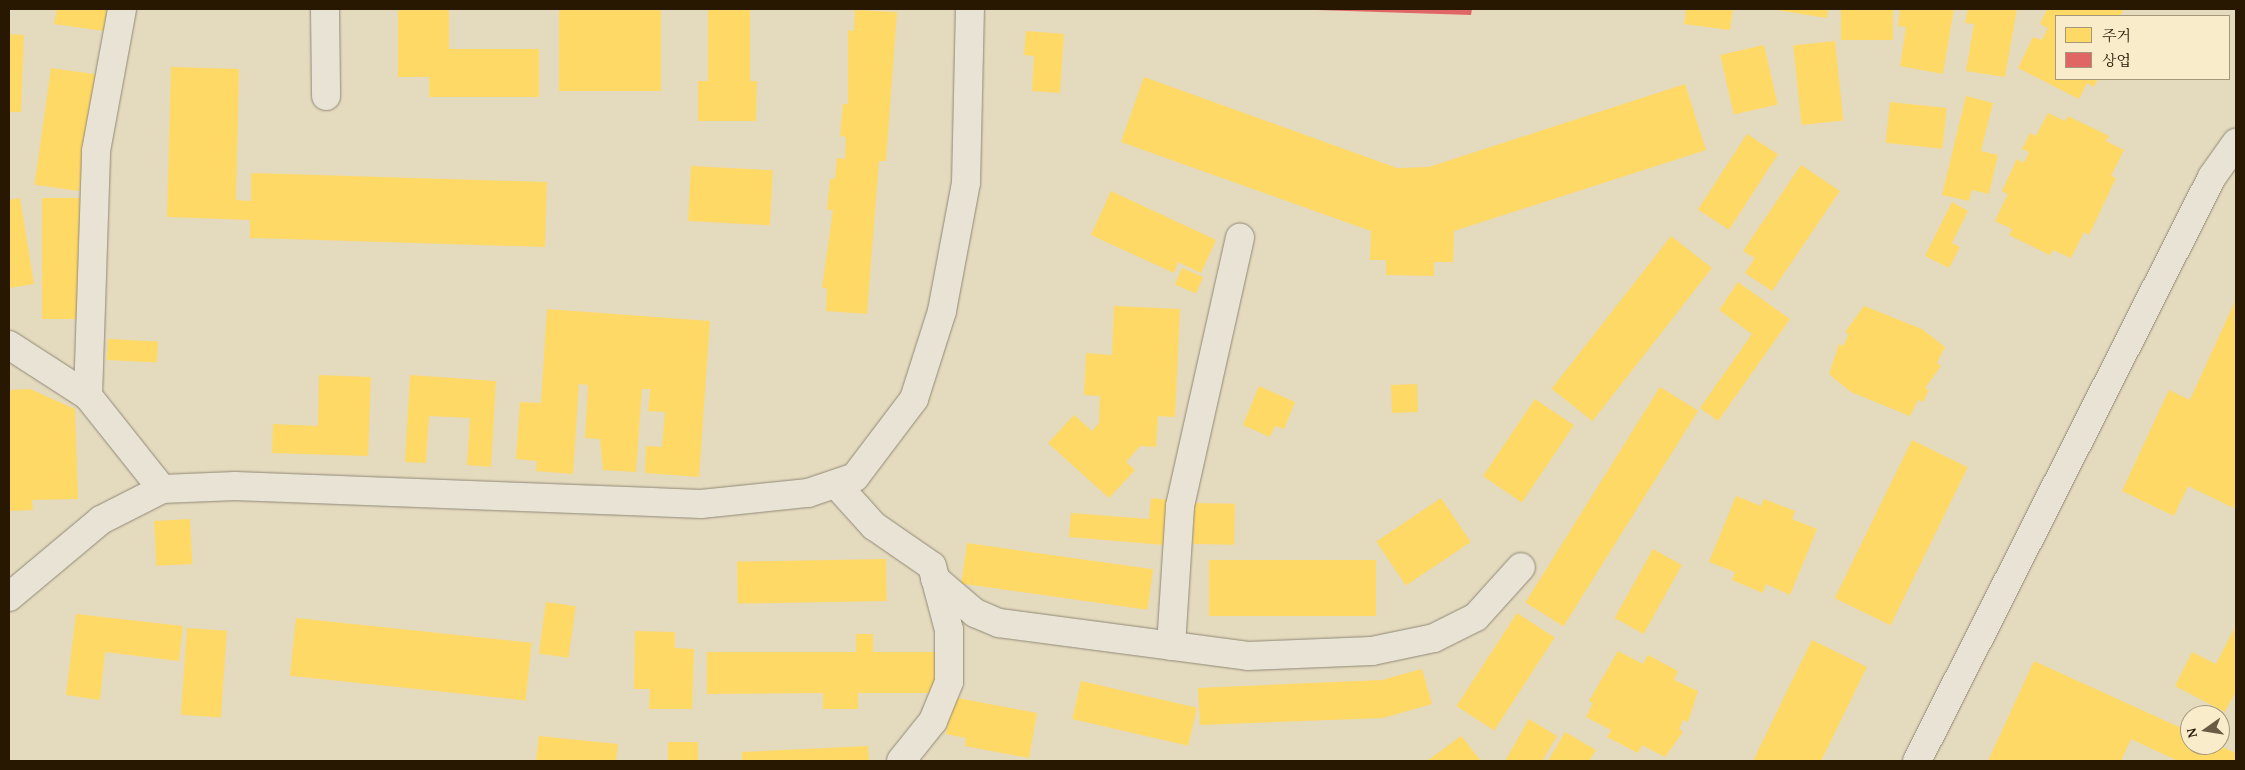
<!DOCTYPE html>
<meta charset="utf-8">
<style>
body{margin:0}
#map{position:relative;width:2245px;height:770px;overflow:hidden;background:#e4dabe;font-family:"Gentium Book Plus","Noto Serif KR",serif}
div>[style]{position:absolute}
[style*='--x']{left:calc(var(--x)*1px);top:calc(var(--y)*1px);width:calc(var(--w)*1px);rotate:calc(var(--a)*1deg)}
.homes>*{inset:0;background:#ffd966;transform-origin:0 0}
.shops>*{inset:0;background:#e06666}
.roads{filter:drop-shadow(0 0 1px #908976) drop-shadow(0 0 1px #908976)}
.minor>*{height:28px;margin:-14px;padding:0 14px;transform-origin:14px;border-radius:14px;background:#e8e3d5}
.tertiary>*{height:28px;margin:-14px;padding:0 14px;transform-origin:14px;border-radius:14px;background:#e8e3d5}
span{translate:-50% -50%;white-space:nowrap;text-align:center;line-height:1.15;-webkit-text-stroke:5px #f8ecca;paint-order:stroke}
.frame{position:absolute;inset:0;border:10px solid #281802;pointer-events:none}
.legend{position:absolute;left:2055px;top:15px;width:175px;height:65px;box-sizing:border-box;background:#f8ecca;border:1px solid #a5977a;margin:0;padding:6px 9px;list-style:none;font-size:15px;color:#281802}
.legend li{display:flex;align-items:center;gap:10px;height:25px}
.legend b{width:25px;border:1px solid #a5977a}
.north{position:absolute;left:2180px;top:705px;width:50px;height:50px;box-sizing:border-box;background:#f8ecca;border:1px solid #a5977a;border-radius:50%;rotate:257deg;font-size:14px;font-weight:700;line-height:20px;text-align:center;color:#281802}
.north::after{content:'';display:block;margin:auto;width:18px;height:22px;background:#6a5c44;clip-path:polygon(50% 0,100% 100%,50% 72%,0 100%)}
</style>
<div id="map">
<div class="homes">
<i style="clip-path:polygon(57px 9px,107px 9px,104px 31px,54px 24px)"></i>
<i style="clip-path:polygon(398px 9px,449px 9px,449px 49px,539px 49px,539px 97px,429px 97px,429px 77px,398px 77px)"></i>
<i style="left:559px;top:9px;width:102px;height:82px"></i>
<i style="clip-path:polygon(708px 9px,750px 9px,750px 81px,757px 81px,756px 121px,698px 121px,698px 81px,708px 81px)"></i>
<i style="clip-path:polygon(1686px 9px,1733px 9px,1730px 30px,1684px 24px)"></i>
<i style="clip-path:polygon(1770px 9px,1828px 9px,1827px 18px)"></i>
<i style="left:1841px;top:9px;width:52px;height:31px"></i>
<i style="clip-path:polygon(1900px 9px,1954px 9px,1943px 74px,1900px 66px,1906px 27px,1898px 26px)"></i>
<i style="clip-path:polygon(1968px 9px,2017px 9px,2005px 77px,1966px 71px,1974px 24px,1965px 23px)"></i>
<i style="clip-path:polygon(2047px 9px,2124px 9px,2120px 16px,2056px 16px,2056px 79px,2098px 79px,2094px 87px,2087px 83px,2079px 99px,2018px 68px,2033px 37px,2042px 40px,2048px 28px,2040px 24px)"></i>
<i style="clip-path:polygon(855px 10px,897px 12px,886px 161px,879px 161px,867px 314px,826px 311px,827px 288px,822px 288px,833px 210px,827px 210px,830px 179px,835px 179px,837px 158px,845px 159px,846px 137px,840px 136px,843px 104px,848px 104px,848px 30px,854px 31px)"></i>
<i style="clip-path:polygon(1026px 31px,1064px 34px,1060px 93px,1032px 91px,1034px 56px,1024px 55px)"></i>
<i style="clip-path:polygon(9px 34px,24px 35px,21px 112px,9px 112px)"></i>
<i style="left:1835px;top:41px;width:80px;height:42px;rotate:84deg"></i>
<i style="left:1764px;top:45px;width:61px;height:45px;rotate:77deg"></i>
<i style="clip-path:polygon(171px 67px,239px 69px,236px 200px,251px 201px,251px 173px,547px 182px,545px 247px,250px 238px,250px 220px,167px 217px)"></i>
<i style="left:51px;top:68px;width:45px;height:118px;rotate:8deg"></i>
<i style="clip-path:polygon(1144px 77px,1397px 168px,1429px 167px,1685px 84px,1706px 150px,1454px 231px,1453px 262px,1434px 262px,1434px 276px,1386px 275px,1386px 260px,1370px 260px,1371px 231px,1121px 142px)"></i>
<i style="clip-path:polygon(1966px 96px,1993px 103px,1981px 151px,1998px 155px,1989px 194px,1972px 190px,1969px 201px,1942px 195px)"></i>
<i style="left:1890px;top:102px;width:57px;height:41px;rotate:6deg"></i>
<i style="clip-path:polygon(2048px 113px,2065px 121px,2068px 116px,2109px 136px,2106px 141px,2124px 150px,2111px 176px,2116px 178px,2089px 235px,2084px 232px,2071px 258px,2053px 250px,2050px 255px,2009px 235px,2012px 229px,1995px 221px,2008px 194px,2002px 191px,2017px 159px,2024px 163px,2029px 152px,2022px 149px,2030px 133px,2036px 136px)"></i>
<i style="left:1747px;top:134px;width:37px;height:90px;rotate:33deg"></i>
<i style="clip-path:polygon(1801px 165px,1840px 191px,1772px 291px,1745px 273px,1755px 258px,1743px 251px)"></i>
<i style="left:691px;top:166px;width:82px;height:55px;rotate:3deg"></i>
<i style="clip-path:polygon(1111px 191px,1216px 240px,1201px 273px,1178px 262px,1174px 273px,1091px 235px)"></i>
<i style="clip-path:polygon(20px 198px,34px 284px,9px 288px,9px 200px)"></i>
<i style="left:42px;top:198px;width:43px;height:121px"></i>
<i style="clip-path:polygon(1952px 202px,1968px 211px,1952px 243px,1960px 247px,1949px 268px,1925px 256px)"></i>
<i style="left:1671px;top:236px;width:52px;height:194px;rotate:38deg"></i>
<i style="left:1182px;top:268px;width:23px;height:18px;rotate:23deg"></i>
<i style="clip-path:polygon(1738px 282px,1790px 319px,1718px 421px,1700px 408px,1752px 334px,1719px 310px)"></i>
<i style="clip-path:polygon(2236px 299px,2236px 509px,2188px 486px,2174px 516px,2122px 491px,2169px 390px,2190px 400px)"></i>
<i style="clip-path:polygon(1114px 306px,1180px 309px,1175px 417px,1158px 416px,1156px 447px,1140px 446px,1126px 462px,1135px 470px,1109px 498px,1048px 443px,1074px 415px,1092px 431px,1099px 423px,1100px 396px,1084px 395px,1086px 353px,1112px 355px)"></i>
<i style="clip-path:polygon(1864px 306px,1922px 329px,1945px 347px,1937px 363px,1941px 366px,1925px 388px,1929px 390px,1923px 402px,1918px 400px,1910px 416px,1851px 392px,1829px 374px,1839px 344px,1843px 346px,1849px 334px,1845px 332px)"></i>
<i style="clip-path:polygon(547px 309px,710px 321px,699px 477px,645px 473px,646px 446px,662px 447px,665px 412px,648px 411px,650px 389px,642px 389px,636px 472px,603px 470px,600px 439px,585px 438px,588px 385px,579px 384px,573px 474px,536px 471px,537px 461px,516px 459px,520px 402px,541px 403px)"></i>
<i style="left:108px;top:339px;width:50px;height:21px;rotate:3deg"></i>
<i style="clip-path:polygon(319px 375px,371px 377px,368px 456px,272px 453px,273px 424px,318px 426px)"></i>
<i style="clip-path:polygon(410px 375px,496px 381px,491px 467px,467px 465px,470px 418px,429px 416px,426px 463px,405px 462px)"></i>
<i style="left:1417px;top:384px;width:28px;height:26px;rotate:88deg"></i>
<i style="clip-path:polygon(1259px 386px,1295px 402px,1284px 429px,1275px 426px,1270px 437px,1243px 425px)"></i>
<i style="left:1660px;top:387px;width:45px;height:254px;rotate:32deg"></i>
<i style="clip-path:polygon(30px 389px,75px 409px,78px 499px,32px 500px,33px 510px,9px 511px,9px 390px)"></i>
<i style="left:1535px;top:399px;width:47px;height:93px;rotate:34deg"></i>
<i style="left:1912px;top:440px;width:62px;height:176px;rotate:26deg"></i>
<i style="clip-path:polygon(1736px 496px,1761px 506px,1764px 499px,1795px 511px,1792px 519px,1817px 529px,1790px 595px,1766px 584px,1763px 593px,1732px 580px,1735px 572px,1709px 562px)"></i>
<i style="clip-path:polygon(1151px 498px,1168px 500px,1164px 545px,1069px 537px,1071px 513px,1149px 519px)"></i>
<i style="left:1441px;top:498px;width:53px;height:78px;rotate:56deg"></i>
<i style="left:1194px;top:503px;width:41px;height:41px;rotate:1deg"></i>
<i style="left:190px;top:519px;width:45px;height:36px;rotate:87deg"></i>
<i style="left:967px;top:543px;width:188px;height:41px;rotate:8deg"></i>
<i style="left:1653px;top:549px;width:33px;height:79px;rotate:29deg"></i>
<i style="left:886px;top:559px;width:42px;height:149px;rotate:89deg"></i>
<i style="left:1376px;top:560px;width:56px;height:167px;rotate:90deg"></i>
<i style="left:546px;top:602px;width:30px;height:52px;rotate:8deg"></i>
<i style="left:1517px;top:613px;width:45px;height:111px;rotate:33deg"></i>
<i style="clip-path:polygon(76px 614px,183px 626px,179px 661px,105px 652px,100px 700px,66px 695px)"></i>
<i style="left:296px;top:618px;width:237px;height:58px;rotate:6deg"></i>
<i style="clip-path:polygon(2236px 625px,2236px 691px,2225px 712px,2175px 686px,2192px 652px,2216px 664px)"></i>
<i style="left:187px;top:628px;width:40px;height:87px;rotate:4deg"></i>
<i style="clip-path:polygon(635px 631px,675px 632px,675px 648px,694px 649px,692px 709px,649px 709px,650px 689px,634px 689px)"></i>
<i style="clip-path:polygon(856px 634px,873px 634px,873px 652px,937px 652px,937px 693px,858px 693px,858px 709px,823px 709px,823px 693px,707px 694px,707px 652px,856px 652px)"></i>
<i style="clip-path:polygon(1812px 640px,1867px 667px,1821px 761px,1753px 761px)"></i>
<i style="clip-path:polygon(1618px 651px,1643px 664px,1648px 655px,1678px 671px,1674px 680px,1698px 691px,1688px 722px,1683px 720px,1679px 729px,1683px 732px,1665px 757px,1642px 745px,1638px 753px,1607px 737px,1611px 730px,1586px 717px,1593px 703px,1589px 701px)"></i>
<i style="clip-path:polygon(2034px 661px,2190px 732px,2190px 745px,2218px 745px,2236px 753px,2236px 761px,2178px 761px,2131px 739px,2121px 761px,1988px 761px)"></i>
<i style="clip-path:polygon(1422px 669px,1432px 704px,1383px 718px,1200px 725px,1198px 688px,1382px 680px)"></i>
<i style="left:1081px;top:681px;width:119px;height:39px;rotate:13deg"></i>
<i style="clip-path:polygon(953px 697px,1037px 713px,1029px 758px,965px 746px,966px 738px,946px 734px)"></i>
<i style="clip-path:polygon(1529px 719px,1557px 736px,1542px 761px,1505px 761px)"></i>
<i style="clip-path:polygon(1565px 732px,1596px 750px,1589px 761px,1548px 761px)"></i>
<i style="clip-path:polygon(539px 736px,618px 744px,616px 761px,536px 761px)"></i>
<i style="clip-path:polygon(1461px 736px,1481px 761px,1427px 761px)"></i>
<i style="left:668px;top:742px;width:30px;height:19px"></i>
<i style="clip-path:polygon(868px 746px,869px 761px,742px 761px,742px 752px)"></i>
</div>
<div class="shops">
<i style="clip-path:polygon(1286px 9px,1472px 9px,1471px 15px)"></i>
</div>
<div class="roads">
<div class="minor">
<i style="--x:325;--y:9;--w:87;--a:89.3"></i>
<i style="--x:9;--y:345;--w:94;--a:32.8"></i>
<i style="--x:88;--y:396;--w:119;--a:51.5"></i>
<i style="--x:88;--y:396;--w:245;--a:-88.1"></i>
<i style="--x:96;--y:151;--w:144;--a:-79.6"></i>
<i style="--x:836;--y:484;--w:57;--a:47.9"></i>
<i style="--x:874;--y:526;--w:70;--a:34.6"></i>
<i style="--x:932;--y:566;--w:66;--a:75.1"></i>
<i style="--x:949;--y:630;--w:52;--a:90"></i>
<i style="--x:949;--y:682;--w:42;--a:112.3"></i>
<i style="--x:933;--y:721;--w:51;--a:128.7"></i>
<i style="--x:935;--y:579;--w:52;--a:40.4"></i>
<i style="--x:975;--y:613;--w:26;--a:23"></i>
<i style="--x:999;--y:623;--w:251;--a:7.5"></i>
<i style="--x:1248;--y:656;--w:124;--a:-2.3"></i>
<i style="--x:1372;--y:651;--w:63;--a:-11.8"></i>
<i style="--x:1434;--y:638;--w:47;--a:-26.6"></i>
<i style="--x:1476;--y:617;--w:67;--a:-48"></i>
<i style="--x:9;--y:597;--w:120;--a:-39.9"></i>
<i style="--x:101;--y:520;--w:68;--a:-26.9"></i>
<i style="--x:162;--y:489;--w:73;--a:-2.4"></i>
<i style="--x:235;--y:486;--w:466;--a:2.2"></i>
<i style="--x:701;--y:504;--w:108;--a:-5.9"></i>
<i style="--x:808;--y:493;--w:50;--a:-18.8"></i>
<i style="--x:855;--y:477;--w:98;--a:-52.9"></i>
<i style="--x:914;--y:399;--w:92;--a:-72.3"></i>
<i style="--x:942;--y:311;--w:130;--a:-79.4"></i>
<i style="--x:966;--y:183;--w:174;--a:-88.7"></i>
<i style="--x:1171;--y:646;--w:140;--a:-86.3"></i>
<i style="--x:1180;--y:506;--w:275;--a:-77.4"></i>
</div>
<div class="tertiary">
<i style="--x:1917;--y:761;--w:654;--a:-63.2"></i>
<i style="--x:2212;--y:177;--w:42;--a:-54.8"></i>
</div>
</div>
<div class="frame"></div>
<ul class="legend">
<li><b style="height:14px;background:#ffd966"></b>주거</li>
<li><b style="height:14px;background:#e06666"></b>상업</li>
</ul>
<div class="north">N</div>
</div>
